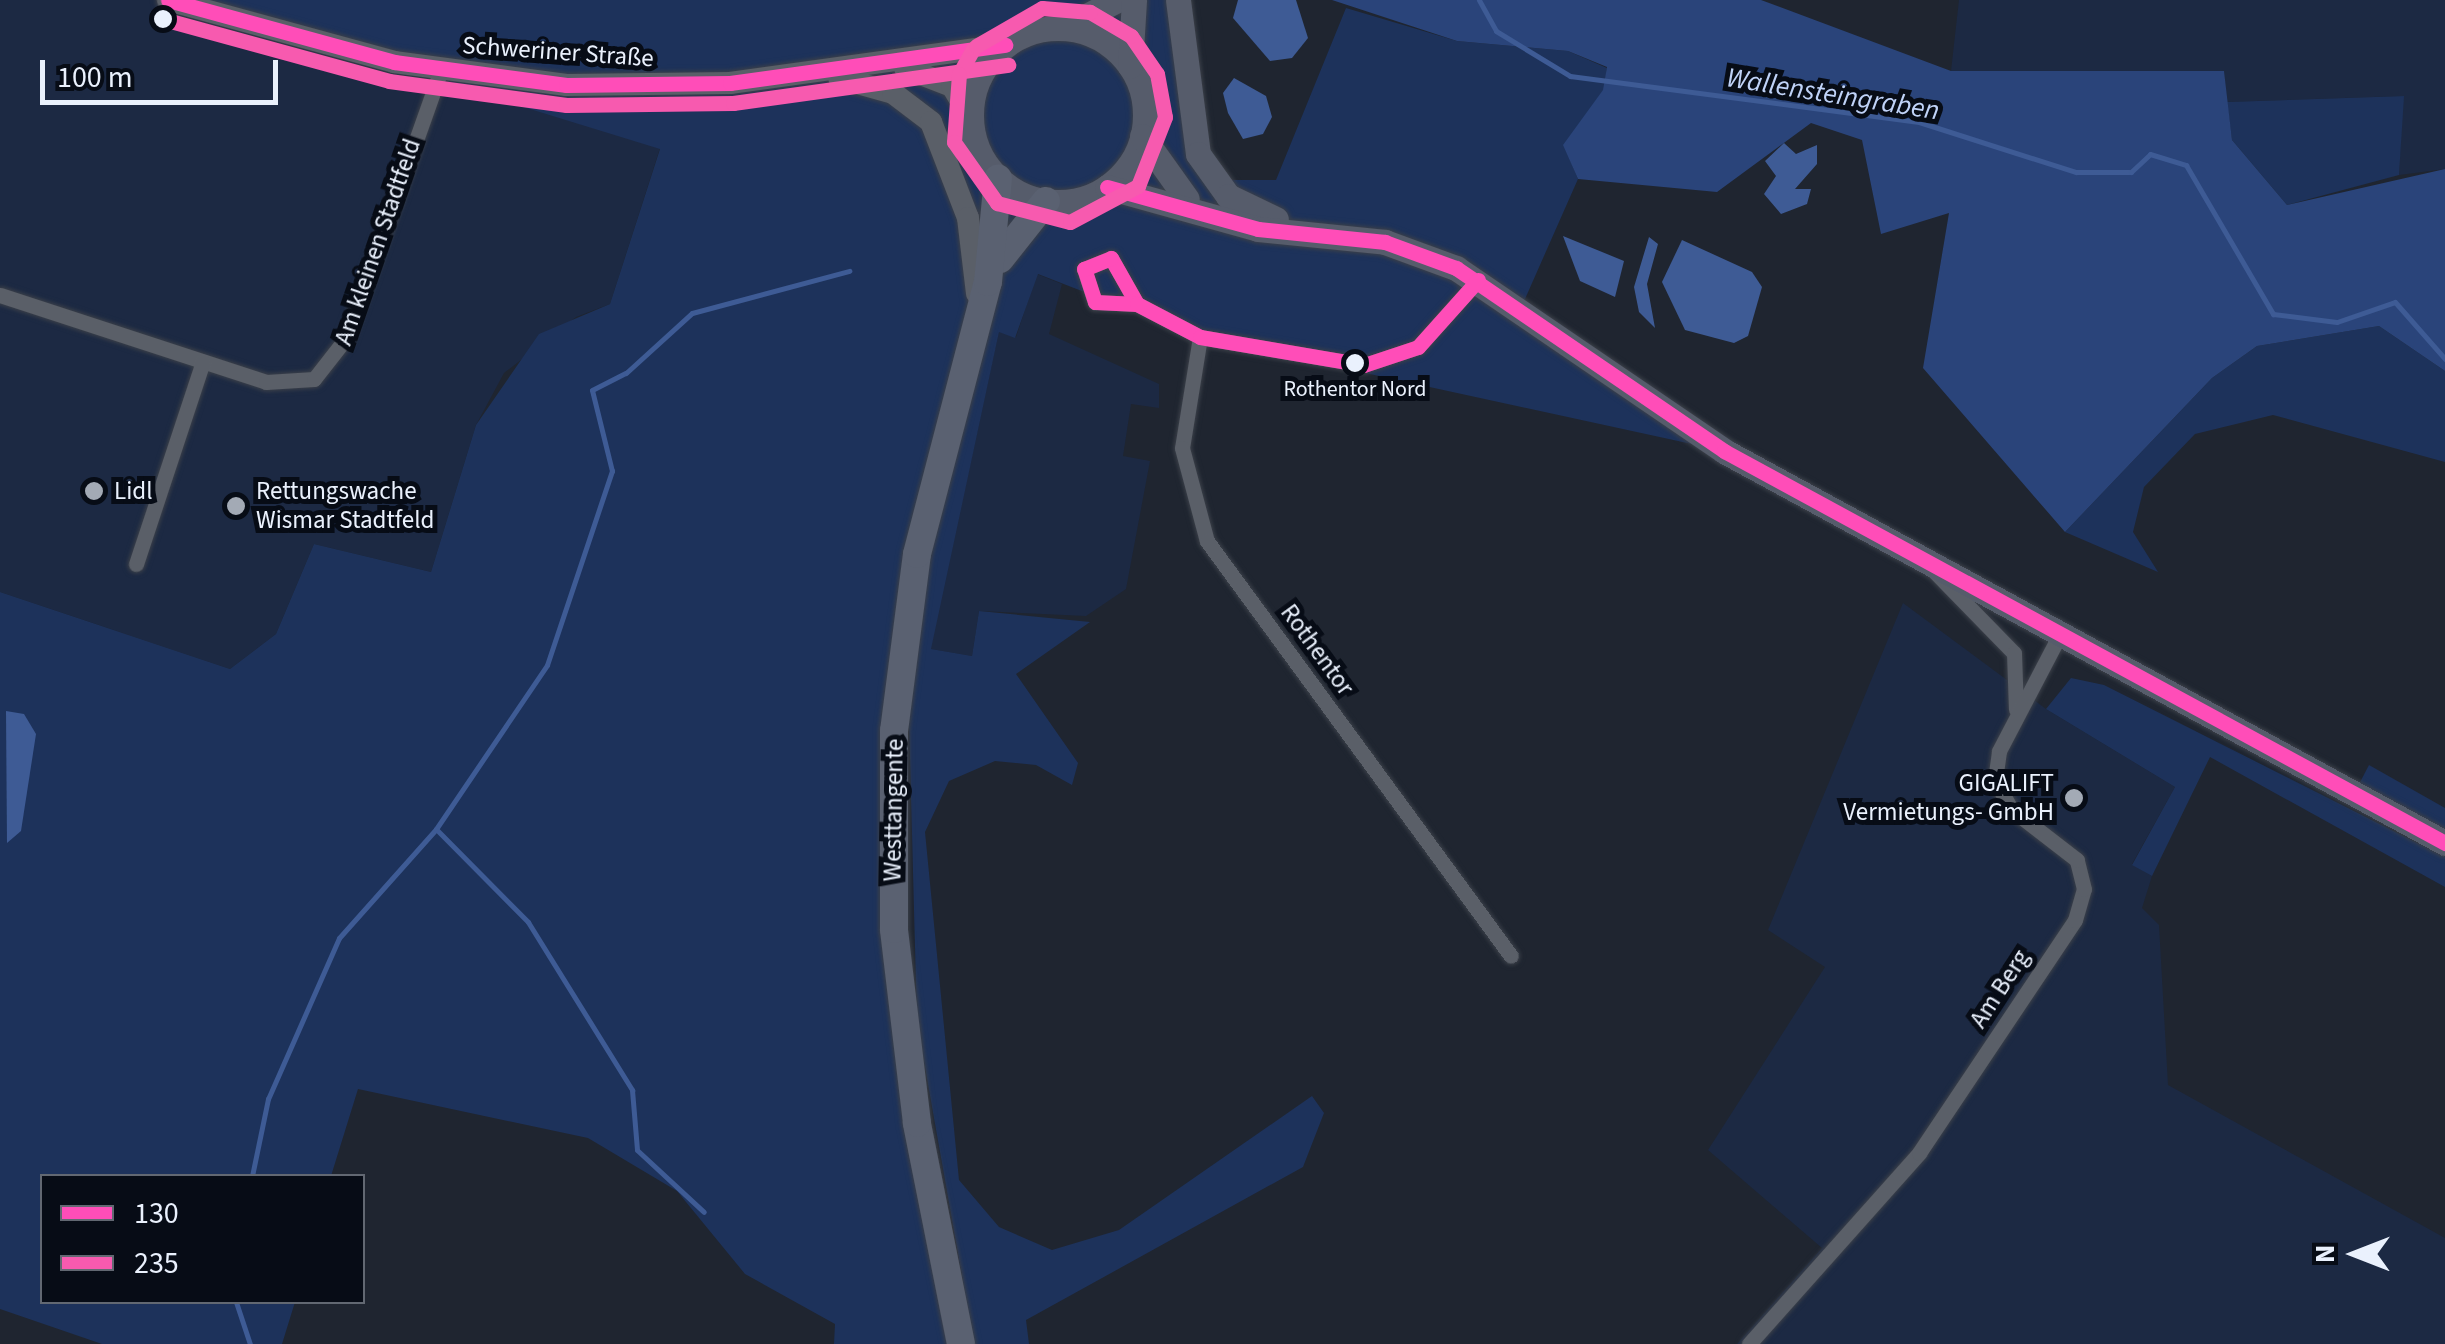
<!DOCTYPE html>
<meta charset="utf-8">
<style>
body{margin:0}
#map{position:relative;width:2445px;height:1344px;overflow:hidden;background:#1f2530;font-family:"Source Sans 3",sans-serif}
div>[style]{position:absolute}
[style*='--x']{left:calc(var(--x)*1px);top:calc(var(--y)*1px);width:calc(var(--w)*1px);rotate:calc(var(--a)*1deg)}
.built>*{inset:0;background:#1c2943}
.green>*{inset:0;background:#1d325b}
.forest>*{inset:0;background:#2a447a}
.water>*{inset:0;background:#3e5b95}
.stream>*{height:5px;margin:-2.5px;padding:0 2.5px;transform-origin:2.5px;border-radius:2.5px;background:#3e5b95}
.roads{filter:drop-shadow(0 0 2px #3b4049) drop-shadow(0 0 2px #3b4049)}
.street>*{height:15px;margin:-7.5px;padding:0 7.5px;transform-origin:7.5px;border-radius:7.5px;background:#5a5f68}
.secondary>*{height:22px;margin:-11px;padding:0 11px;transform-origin:11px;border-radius:11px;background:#5a5f68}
.primary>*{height:25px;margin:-12.5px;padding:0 12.5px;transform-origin:12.5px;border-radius:12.5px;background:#565c6b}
.primary>.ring{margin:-12.5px;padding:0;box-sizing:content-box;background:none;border:25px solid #565c6b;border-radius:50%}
.highway>*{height:28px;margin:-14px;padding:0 14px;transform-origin:14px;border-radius:14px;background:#5a6171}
.bus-1>*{height:15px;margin:-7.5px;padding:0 7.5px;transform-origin:7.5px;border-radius:7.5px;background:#ff4db8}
.bus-2>*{height:15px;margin:-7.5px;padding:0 7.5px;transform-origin:7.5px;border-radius:7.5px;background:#f75aaf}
.dots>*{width:28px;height:28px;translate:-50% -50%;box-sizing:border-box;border:5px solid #070c16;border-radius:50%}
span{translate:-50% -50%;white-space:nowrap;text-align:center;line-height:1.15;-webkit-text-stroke:10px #070c16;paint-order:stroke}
.bus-label{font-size:22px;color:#eaf1fd}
.street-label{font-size:25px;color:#eaf1fd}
.poi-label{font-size:25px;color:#eaf1fd}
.left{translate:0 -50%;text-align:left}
.right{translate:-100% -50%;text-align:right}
.water-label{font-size:28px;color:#c0d3f8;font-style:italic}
.legend{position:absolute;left:40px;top:1174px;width:325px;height:130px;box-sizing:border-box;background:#070c16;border:2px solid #626872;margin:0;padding:12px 18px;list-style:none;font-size:30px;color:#eaf1fd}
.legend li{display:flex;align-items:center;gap:20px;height:50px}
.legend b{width:50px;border:2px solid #626872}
.north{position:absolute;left:2305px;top:1204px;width:100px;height:100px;-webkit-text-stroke:8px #070c16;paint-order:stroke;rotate:270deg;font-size:28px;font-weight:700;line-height:40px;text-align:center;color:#eaf1fd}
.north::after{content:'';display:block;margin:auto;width:35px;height:45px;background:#eaf1fd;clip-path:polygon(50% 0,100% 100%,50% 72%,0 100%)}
.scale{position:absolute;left:40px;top:60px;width:238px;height:45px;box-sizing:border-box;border:5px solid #eaf1fd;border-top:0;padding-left:12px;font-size:30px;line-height:35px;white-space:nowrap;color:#eaf1fd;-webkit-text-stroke:8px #070c16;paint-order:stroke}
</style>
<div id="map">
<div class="built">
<i style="clip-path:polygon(0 0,182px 0,660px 148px,610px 304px,576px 317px,504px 373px,476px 425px,431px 572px,314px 544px,276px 634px,230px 669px,0 592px)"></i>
<i style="clip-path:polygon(1959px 0,2445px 0,2445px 169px,2399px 175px,2403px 96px,2227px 102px,2224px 72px,1951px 71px)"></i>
<i style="clip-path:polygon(1037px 274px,1062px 284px,1049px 334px,1159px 384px,1159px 408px,1131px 404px,1123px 456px,1150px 461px,1126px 589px,1086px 616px,979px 611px,972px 656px,930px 649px,999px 331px,1016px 337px)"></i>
<i style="clip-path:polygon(1903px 603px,2046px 709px,2175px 787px,2132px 864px,2152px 876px,2142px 908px,2159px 925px,2168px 1085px,2445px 1238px,2445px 1344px,1737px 1344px,1822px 1248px,1708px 1150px,1825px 967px,1768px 930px)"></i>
</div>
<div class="green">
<i style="clip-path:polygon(175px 0,1178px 0,1190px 128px,1213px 180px,1276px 180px,1346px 8px,1457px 41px,1568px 51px,1607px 68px,1604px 90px,1564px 145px,1578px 179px,1521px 308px,1724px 451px,1200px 337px,1038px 274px,1015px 338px,999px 332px,931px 649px,972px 656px,979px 611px,1090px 622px,1016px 674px,1078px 763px,1072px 785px,1036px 765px,995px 761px,949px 781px,925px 832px,959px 1180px,999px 1227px,1052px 1250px,1119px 1230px,1312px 1096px,1324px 1113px,1303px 1167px,1026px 1320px,1029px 1344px,974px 1344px,917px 1022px,907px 645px,891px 832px,894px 929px,917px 1123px,961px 1344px,834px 1344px,835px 1324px,745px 1274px,677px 1191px,588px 1138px,358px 1089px,331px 1176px,42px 1176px,42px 1302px,295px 1302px,282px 1344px,102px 1344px,0 1309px,0 592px,230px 669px,276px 634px,314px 544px,431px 572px,476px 425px,539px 334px,610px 304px,660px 149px)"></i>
<i style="clip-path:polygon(2404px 96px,2399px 175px,2287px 205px,2232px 140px,2227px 102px)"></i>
<i style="clip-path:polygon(2379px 326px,2445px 371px,2445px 462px,2273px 415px,2195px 434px,2144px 487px,2133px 532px,2158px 572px,2065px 532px,2212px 378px,2257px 346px)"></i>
<i style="clip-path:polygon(2071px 678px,2104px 685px,2445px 857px,2445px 887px,2210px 757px,2152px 876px,2132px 865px,2175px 787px,2046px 709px)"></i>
<i style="clip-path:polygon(2369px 765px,2445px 808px,2445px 837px,2357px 788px)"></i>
</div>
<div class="forest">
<i style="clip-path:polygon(1332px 0,1761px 0,1951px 71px,2224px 71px,2232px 140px,2287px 205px,2445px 169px,2445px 371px,2379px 326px,2257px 346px,2212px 378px,2065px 532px,1923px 368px,1949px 213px,1881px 234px,1862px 140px,1811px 123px,1717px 192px,1578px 179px,1563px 145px,1603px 90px,1607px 67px,1568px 51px,1457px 41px)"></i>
</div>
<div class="water">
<i style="clip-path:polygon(1238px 0,1296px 0,1308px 38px,1292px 58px,1270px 61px,1233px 18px)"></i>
<i style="clip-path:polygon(1234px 78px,1266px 96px,1272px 117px,1263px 134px,1243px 139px,1228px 113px,1223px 93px)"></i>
<i style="clip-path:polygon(1784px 143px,1796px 154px,1817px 145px,1817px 164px,1795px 189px,1811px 189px,1807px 204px,1781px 214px,1764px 194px,1776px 176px,1765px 161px)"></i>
<i style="clip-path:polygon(1563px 236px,1624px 261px,1615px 297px,1580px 281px)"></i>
<i style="clip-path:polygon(1649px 237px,1658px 244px,1647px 284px,1655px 328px,1639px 312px,1634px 287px)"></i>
<i style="clip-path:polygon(1682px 240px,1752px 272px,1762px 287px,1748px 336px,1734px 343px,1685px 330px,1662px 282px)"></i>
<i style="clip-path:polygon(6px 711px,24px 714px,36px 734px,21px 831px,7px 843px)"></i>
</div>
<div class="stream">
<i style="--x:1479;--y:0;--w:35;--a:61"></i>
<i style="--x:1496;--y:31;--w:87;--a:31.3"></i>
<i style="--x:1570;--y:76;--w:352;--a:7.5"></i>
<i style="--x:1919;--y:122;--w:165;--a:17.7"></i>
<i style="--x:2076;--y:172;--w:55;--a:0"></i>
<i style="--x:2131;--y:172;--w:26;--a:-43"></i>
<i style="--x:2150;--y:154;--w:38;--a:17"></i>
<i style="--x:2186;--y:165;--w:173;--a:59.7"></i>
<i style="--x:2273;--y:314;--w:64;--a:7.1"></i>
<i style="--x:2337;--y:322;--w:61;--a:-19"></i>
<i style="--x:2395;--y:302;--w:76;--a:48.7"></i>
<i style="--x:436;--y:829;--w:131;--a:45.3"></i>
<i style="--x:528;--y:922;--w:198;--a:58.2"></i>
<i style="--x:632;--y:1090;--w:60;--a:85.2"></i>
<i style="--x:637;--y:1150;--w:91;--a:42.8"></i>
<i style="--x:252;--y:1176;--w:79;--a:-78.3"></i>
<i style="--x:268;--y:1099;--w:176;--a:-66.2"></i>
<i style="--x:339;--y:938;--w:146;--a:-48.3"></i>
<i style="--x:436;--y:829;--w:198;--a:-55.9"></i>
<i style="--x:547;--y:665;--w:205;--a:-71.5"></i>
<i style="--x:612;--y:471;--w:83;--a:-103.9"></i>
<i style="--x:592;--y:390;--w:38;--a:-27"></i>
<i style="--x:626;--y:373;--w:89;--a:-42.3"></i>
<i style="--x:692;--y:313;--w:163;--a:-15"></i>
<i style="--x:236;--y:1302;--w:44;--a:71.6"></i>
</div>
<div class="roads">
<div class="street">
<i style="--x:0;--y:295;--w:280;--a:18.1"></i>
<i style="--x:266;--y:382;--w:48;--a:-3.6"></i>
<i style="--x:314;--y:379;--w:52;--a:-52"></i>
<i style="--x:346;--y:338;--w:284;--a:-70.5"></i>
<i style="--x:1137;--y:304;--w:53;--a:-119.5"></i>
<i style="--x:1111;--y:258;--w:29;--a:158"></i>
<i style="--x:1084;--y:269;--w:35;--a:72"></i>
<i style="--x:1095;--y:302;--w:42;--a:2.7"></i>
<i style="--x:1137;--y:304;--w:71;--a:27.6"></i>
<i style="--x:1200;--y:337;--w:166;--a:9.7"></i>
<i style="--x:1364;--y:365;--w:57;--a:-18.4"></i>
<i style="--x:1418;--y:347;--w:90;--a:-48.2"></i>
<i style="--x:1200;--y:337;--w:112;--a:99.2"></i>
<i style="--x:1182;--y:448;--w:96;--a:75"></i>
<i style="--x:1207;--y:541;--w:514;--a:53.78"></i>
<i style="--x:136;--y:564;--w:213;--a:-71.7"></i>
<i style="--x:1931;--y:568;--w:119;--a:45.7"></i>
<i style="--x:2014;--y:653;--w:56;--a:88"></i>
<i style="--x:1749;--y:1344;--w:256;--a:-48.3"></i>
<i style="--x:1919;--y:1153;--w:280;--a:-56.2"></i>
<i style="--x:2075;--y:920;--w:32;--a:-74"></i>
<i style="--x:2084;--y:889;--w:30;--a:-104"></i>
<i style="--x:2077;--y:860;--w:83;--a:-142.3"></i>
<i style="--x:2011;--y:809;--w:33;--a:-119"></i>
<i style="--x:1995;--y:780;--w:29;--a:-82"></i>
<i style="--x:1999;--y:751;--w:127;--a:-62.4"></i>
</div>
<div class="secondary">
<i style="--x:168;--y:0;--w:234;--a:15.3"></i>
<i style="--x:394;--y:62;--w:174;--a:7.6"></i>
<i style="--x:566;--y:85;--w:164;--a:-0.7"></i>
<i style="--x:730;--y:83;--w:278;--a:-7.9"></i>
<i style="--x:905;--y:68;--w:50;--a:21"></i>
<i style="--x:952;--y:86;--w:37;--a:59"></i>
<i style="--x:839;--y:78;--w:56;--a:15.5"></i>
<i style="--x:893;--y:93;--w:48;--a:37.3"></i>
<i style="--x:931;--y:122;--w:103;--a:68.9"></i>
<i style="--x:968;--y:218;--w:76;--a:83.2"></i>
</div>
<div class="primary">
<i style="--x:1178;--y:0;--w:155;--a:82.6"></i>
<i style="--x:1198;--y:154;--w:52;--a:54.5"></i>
<i style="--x:1228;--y:196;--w:53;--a:25.6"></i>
<i style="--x:1065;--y:27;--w:59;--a:-27.4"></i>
<i class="ring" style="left:971px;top:28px;width:149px;height:149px"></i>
<i style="--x:1130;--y:66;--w:66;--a:-86.5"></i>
<i style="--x:1142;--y:136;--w:77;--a:54.5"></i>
<i style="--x:1107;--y:187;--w:157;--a:15.5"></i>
<i style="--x:1258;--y:229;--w:128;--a:5.8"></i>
<i style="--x:1385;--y:242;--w:76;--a:20.1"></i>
<i style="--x:1456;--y:268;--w:325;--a:34.3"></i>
<i style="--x:1724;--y:451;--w:821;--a:28.53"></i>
</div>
<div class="highway">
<i style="--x:1000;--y:259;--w:74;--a:-51.6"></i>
<i style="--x:961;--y:1344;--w:225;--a:-101.3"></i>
<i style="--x:917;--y:1123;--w:195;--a:-96.8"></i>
<i style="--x:894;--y:929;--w:198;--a:-90"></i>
<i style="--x:894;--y:731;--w:178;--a:-82.6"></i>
<i style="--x:917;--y:554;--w:281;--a:-75.4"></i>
<i style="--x:988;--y:282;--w:104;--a:-84.5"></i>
</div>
</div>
<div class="bus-1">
<i style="--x:168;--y:0;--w:234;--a:15.3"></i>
<i style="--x:394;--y:62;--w:174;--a:7.6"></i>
<i style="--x:566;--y:85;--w:164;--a:-0.7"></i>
<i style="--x:730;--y:83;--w:278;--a:-7.9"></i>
<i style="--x:1107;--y:187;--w:157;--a:15.5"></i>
<i style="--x:1258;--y:229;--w:128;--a:5.8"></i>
<i style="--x:1385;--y:242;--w:76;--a:20.1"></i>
<i style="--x:1456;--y:268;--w:325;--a:34.3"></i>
<i style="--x:1724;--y:451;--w:821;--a:28.53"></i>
<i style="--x:1111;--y:258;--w:53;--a:60.5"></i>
<i style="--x:1137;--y:304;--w:42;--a:-177.3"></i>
<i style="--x:1095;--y:302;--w:35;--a:-108"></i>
<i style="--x:1084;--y:269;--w:29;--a:-22"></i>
<i style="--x:1137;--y:304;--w:71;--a:27.6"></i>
<i style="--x:1200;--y:337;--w:166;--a:9.7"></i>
<i style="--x:1364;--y:365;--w:57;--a:-18.4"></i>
<i style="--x:1418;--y:347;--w:90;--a:-48.2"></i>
</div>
<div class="bus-2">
<i style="--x:163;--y:19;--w:234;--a:15.3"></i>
<i style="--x:389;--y:81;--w:179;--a:7.7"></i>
<i style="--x:566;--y:105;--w:167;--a:-0.7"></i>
<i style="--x:733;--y:103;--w:278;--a:-7.9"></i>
<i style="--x:973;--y:49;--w:29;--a:119"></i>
<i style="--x:959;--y:74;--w:68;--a:94.2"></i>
<i style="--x:954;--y:142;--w:75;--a:54.8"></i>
<i style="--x:997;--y:203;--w:75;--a:14.6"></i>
<i style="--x:1070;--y:222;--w:77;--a:-27.9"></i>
<i style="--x:1138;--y:186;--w:74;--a:-68.6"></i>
<i style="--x:1165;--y:117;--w:44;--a:-100.5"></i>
<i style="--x:1157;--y:74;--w:46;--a:-124.4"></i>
<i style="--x:1131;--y:36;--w:48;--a:-149.7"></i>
<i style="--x:1090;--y:12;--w:48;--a:-175.2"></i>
<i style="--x:1042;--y:8;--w:76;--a:150.1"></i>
</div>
<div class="dots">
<i style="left:163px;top:19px;background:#eaf1fd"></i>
<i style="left:1355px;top:363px;background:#eaf1fd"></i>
<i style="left:94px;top:491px;background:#a3aab5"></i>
<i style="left:236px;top:506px;background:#a3aab5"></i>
<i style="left:2074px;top:798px;background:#a3aab5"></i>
</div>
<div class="bus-label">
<span style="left:1355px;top:390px">Rothentor Nord</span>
</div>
<div class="street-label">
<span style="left:558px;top:52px;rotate:4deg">Schweriner Straße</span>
<span style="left:378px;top:242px;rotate:-71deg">Am kleinen Stadtfeld</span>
<span style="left:1317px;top:650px;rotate:54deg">Rothentor</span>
<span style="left:894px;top:810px;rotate:-89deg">Westtangente</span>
<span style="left:2000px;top:989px;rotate:-57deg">Am Berg</span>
</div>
<div class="poi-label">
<span class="left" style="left:114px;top:491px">Lidl</span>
<span class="left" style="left:256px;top:506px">Rettungswache<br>Wismar Stadtfeld</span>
<span class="right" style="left:2054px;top:798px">GIGALIFT<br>Vermietungs- GmbH</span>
</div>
<div class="water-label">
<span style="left:1833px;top:94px;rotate:9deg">Wallensteingraben</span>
</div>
<ul class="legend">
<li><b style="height:12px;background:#ff4db8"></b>130</li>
<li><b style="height:12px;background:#f75aaf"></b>235</li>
</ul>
<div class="north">N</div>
<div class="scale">100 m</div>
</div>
